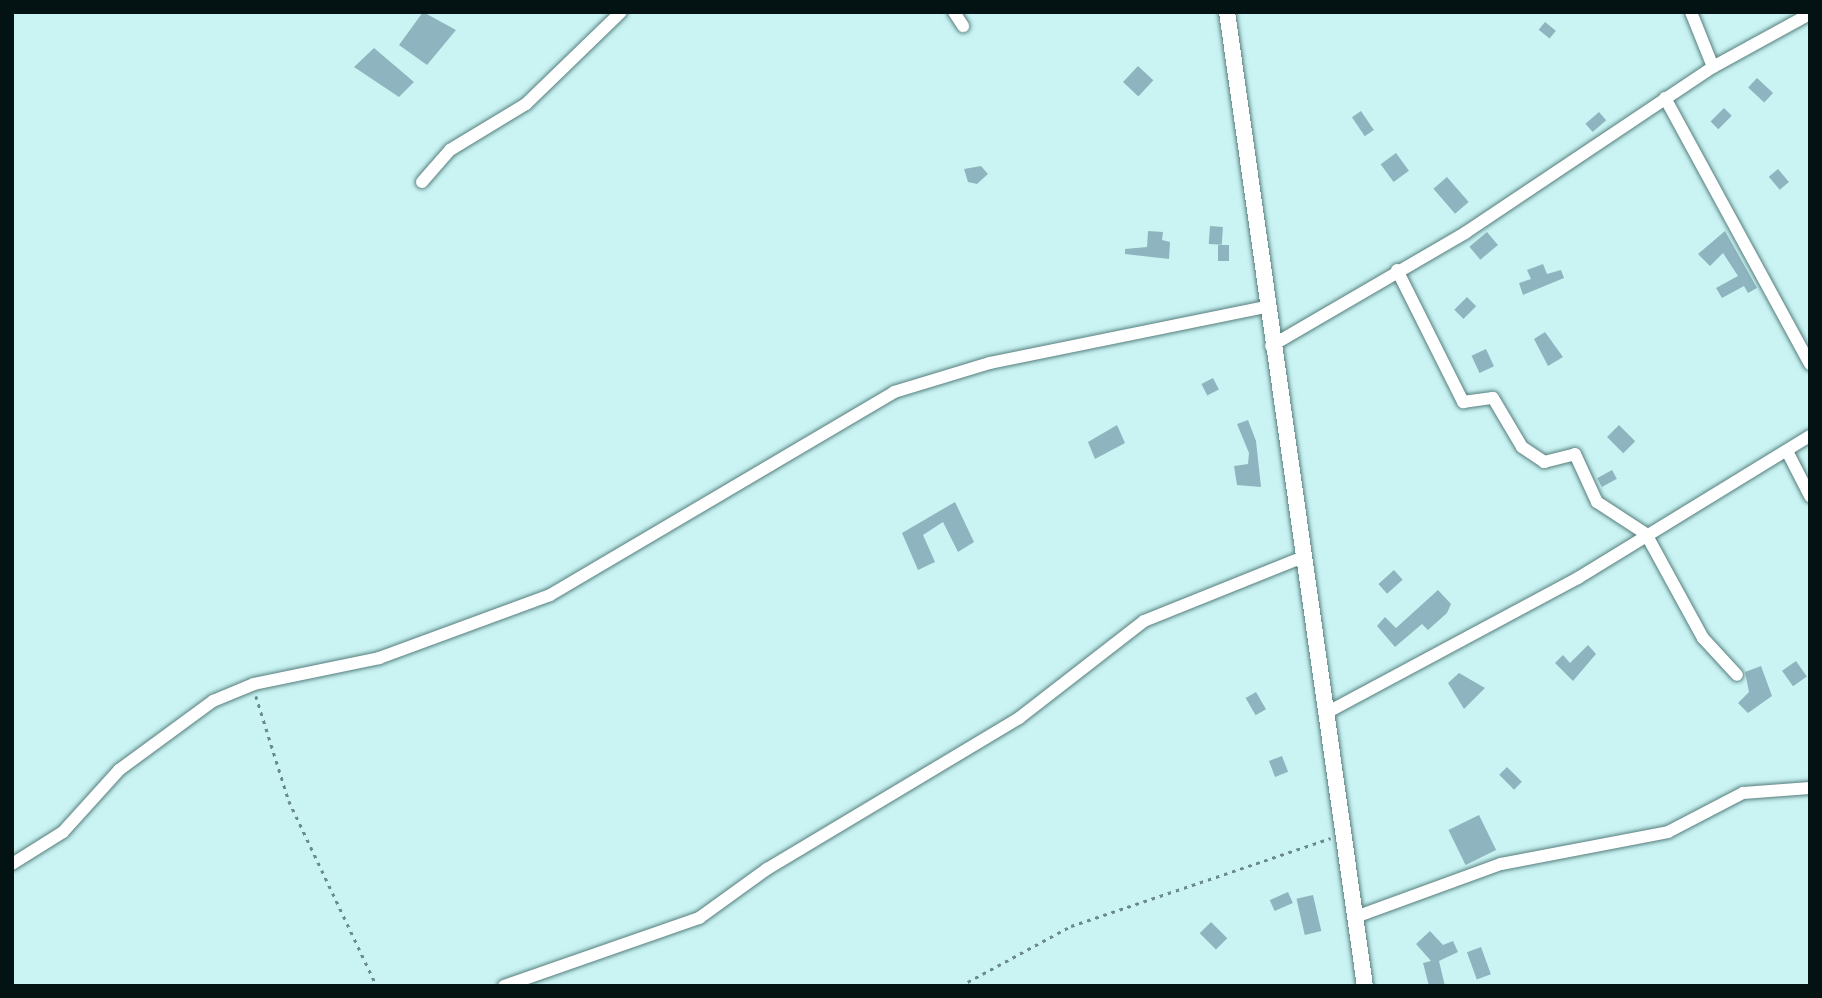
<!DOCTYPE html>
<style>
body{margin:0}
#map{position:relative;width:1822px;height:998px;overflow:hidden;background:#c9f4f3;font-family:"Roboto Serif",serif}
div>[style]{position:absolute}
[style*='--x']{left:calc(var(--x)*1px);top:calc(var(--y)*1px);width:calc(var(--w)*1px);rotate:calc(var(--a)*1deg)}
.building>*{inset:0;background:#8eb5bf;transform-origin:0 0}
.path>*{height:2.5px;margin-top:-1.25px;transform-origin:0;background:repeating-linear-gradient(90deg,#6c8a8a 0 3.5px,transparent 0 8.5px)}
.roads{filter:drop-shadow(0 0 2px #567d7c) drop-shadow(0 0 2px #567d7c)}
.street>*{height:12px;margin:-6px;padding:0 6px;transform-origin:6px;border-radius:6px;background:#fff}
.secondary>*{height:16px;margin:-8px;padding:0 8px;transform-origin:8px;border-radius:8px;background:#fff}
span{translate:-50% -50%;white-space:nowrap;text-align:center;line-height:1.15;-webkit-text-stroke:5px #fff;paint-order:stroke}
.frame{position:absolute;inset:0;border:14px solid #031212;pointer-events:none}
</style>
<div id="map">
<div class="building">
<i style="clip-path:polygon(423px 12px,456px 30px,427px 65px,399px 45px)"></i>
<i style="left:1545px;top:22px;width:14px;height:10px;rotate:39deg"></i>
<i style="clip-path:polygon(374px 48px,414px 82px,399px 97px,354px 67px)"></i>
<i style="left:1138px;top:66px;width:21px;height:22px;rotate:43deg"></i>
<i style="left:1757px;top:78px;width:22px;height:13px;rotate:43deg"></i>
<i style="left:1724px;top:108px;width:11px;height:19px;rotate:45deg"></i>
<i style="left:1361px;top:111px;width:23px;height:11px;rotate:56deg"></i>
<i style="left:1599px;top:112px;width:11px;height:18px;rotate:49deg"></i>
<i style="left:1396px;top:153px;width:22px;height:19px;rotate:54deg"></i>
<i style="clip-path:polygon(981px 166px,988px 174px,977px 184px,968px 182px,964px 169px)"></i>
<i style="left:1778px;top:169px;width:17px;height:12px;rotate:50deg"></i>
<i style="left:1447px;top:177px;width:33px;height:18px;rotate:49deg"></i>
<i style="left:1210px;top:226px;width:13px;height:18px;rotate:4deg"></i>
<i style="clip-path:polygon(1148px 231px,1163px 232px,1162px 240px,1170px 242px,1169px 259px,1125px 254px,1125px 249px,1147px 247px)"></i>
<i style="clip-path:polygon(1725px 231px,1757px 288px,1748px 293px,1744px 286px,1722px 298px,1716px 288px,1738px 276px,1723px 253px,1710px 266px,1698px 254px)"></i>
<i style="left:1487px;top:232px;width:17px;height:23px;rotate:50deg"></i>
<i style="left:1229px;top:245px;width:16px;height:11px;rotate:90deg"></i>
<i style="clip-path:polygon(1543px 264px,1547px 274px,1561px 270px,1564px 278px,1523px 295px,1519px 283px,1531px 279px,1527px 270px)"></i>
<i style="left:1467px;top:297px;width:13px;height:18px;rotate:45deg"></i>
<i style="clip-path:polygon(1545px 332px,1563px 357px,1548px 366px,1534px 339px)"></i>
<i style="left:1486px;top:349px;width:19px;height:16px;rotate:65deg"></i>
<i style="left:1213px;top:378px;width:13px;height:13px;rotate:63deg"></i>
<i style="clip-path:polygon(1248px 420px,1256px 441px,1261px 487px,1237px 485px,1234px 466px,1248px 464px,1249px 453px,1237px 424px)"></i>
<i style="clip-path:polygon(1117px 425px,1125px 443px,1095px 459px,1088px 442px)"></i>
<i style="left:1619px;top:425px;width:23px;height:17px;rotate:45deg"></i>
<i style="left:1612px;top:470px;width:10px;height:17px;rotate:61deg"></i>
<i style="clip-path:polygon(955px 502px,974px 542px,958px 552px,943px 522px,923px 535px,935px 562px,918px 570px,902px 533px)"></i>
<i style="left:1394px;top:570px;width:13px;height:21px;rotate:48deg"></i>
<i style="clip-path:polygon(1438px 590px,1451px 604px,1447px 613px,1428px 630px,1422px 624px,1395px 647px,1377px 626px,1385px 617px,1396px 628px)"></i>
<i style="clip-path:polygon(1588px 645px,1596px 654px,1573px 681px,1555px 663px,1563px 655px,1570px 663px)"></i>
<i style="left:1796px;top:661px;width:19px;height:17px;rotate:55deg"></i>
<i style="clip-path:polygon(1761px 666px,1772px 696px,1748px 713px,1738px 703px,1749px 692px,1745px 672px)"></i>
<i style="clip-path:polygon(1459px 673px,1485px 688px,1464px 709px,1448px 683px)"></i>
<i style="left:1256px;top:692px;width:20px;height:12px;rotate:60deg"></i>
<i style="left:1282px;top:756px;width:17px;height:14px;rotate:69deg"></i>
<i style="left:1507px;top:767px;width:21px;height:11px;rotate:45deg"></i>
<i style="left:1479px;top:815px;width:39px;height:34px;rotate:64deg"></i>
<i style="left:1288px;top:892px;width:12px;height:20px;rotate:66deg"></i>
<i style="left:1313px;top:895px;width:37px;height:17px;rotate:77deg"></i>
<i style="left:1211px;top:922px;width:23px;height:16px;rotate:45deg"></i>
<i style="clip-path:polygon(1430px 931px,1443px 945px,1453px 941px,1458px 952px,1439px 961px,1445px 986px,1429px 986px,1423px 963px,1431px 961px,1416px 944px)"></i>
<i style="left:1481px;top:947px;width:29px;height:15px;rotate:70deg"></i>
</div>
<div class="path">
<i style="--x:256;--y:696;--w:110;--a:72.6"></i>
<i style="--x:289;--y:801;--w:205;--a:64.6"></i>
<i style="--x:960;--y:986;--w:126;--a:-28.4"></i>
<i style="--x:1071;--y:926;--w:274;--a:-18.7"></i>
</div>
<div class="roads">
<div class="street">
<i style="--x:954;--y:12;--w:17;--a:57"></i>
<i style="--x:1691;--y:12;--w:59;--a:68.2"></i>
<i style="--x:1665;--y:98;--w:303;--a:61.4"></i>
<i style="--x:422;--y:182;--w:43;--a:-48.8"></i>
<i style="--x:450;--y:150;--w:89;--a:-31.2"></i>
<i style="--x:526;--y:104;--w:132;--a:-44.1"></i>
<i style="--x:1397;--y:270;--w:148;--a:63.4"></i>
<i style="--x:1463;--y:402;--w:30;--a:-8"></i>
<i style="--x:1493;--y:398;--w:57;--a:59.4"></i>
<i style="--x:1522;--y:447;--w:27;--a:34"></i>
<i style="--x:1544;--y:462;--w:32;--a:-14"></i>
<i style="--x:1575;--y:454;--w:53;--a:65.4"></i>
<i style="--x:1597;--y:502;--w:59;--a:33.1"></i>
<i style="--x:1646;--y:534;--w:119;--a:61.3"></i>
<i style="--x:1703;--y:638;--w:50;--a:47.4"></i>
<i style="--x:1271;--y:346;--w:225;--a:-30.2"></i>
<i style="--x:1465;--y:233;--w:298;--a:-33.8"></i>
<i style="--x:1713;--y:67;--w:111;--a:-28.7"></i>
<i style="--x:1787;--y:451;--w:51;--a:62.9"></i>
<i style="--x:1328;--y:712;--w:284;--a:-28.2"></i>
<i style="--x:1578;--y:578;--w:272;--a:-31.5"></i>
<i style="--x:12;--y:864;--w:60;--a:-32.1"></i>
<i style="--x:63;--y:832;--w:84;--a:-47.9"></i>
<i style="--x:119;--y:770;--w:117;--a:-36.3"></i>
<i style="--x:213;--y:701;--w:44;--a:-22.5"></i>
<i style="--x:254;--y:684;--w:128;--a:-11.7"></i>
<i style="--x:379;--y:658;--w:182;--a:-20.2"></i>
<i style="--x:550;--y:595;--w:399;--a:-30.5"></i>
<i style="--x:894;--y:392;--w:100;--a:-16.8"></i>
<i style="--x:990;--y:363;--w:282;--a:-11.5"></i>
<i style="--x:1358;--y:916;--w:152;--a:-20"></i>
<i style="--x:1501;--y:864;--w:170;--a:-10.8"></i>
<i style="--x:1668;--y:832;--w:85;--a:-27.5"></i>
<i style="--x:1743;--y:793;--w:67;--a:-4.3"></i>
<i style="--x:504;--y:986;--w:207;--a:-19.2"></i>
<i style="--x:699;--y:918;--w:84;--a:-35.8"></i>
<i style="--x:767;--y:869;--w:294;--a:-30.9"></i>
<i style="--x:1019;--y:718;--w:158;--a:-37.8"></i>
<i style="--x:1144;--y:621;--w:171;--a:-21.9"></i>
</div>
<div class="secondary">
<i style="--x:1227;--y:12;--w:984;--a:81.94"></i>
</div>
</div>
<div class="frame"></div>
</div>
